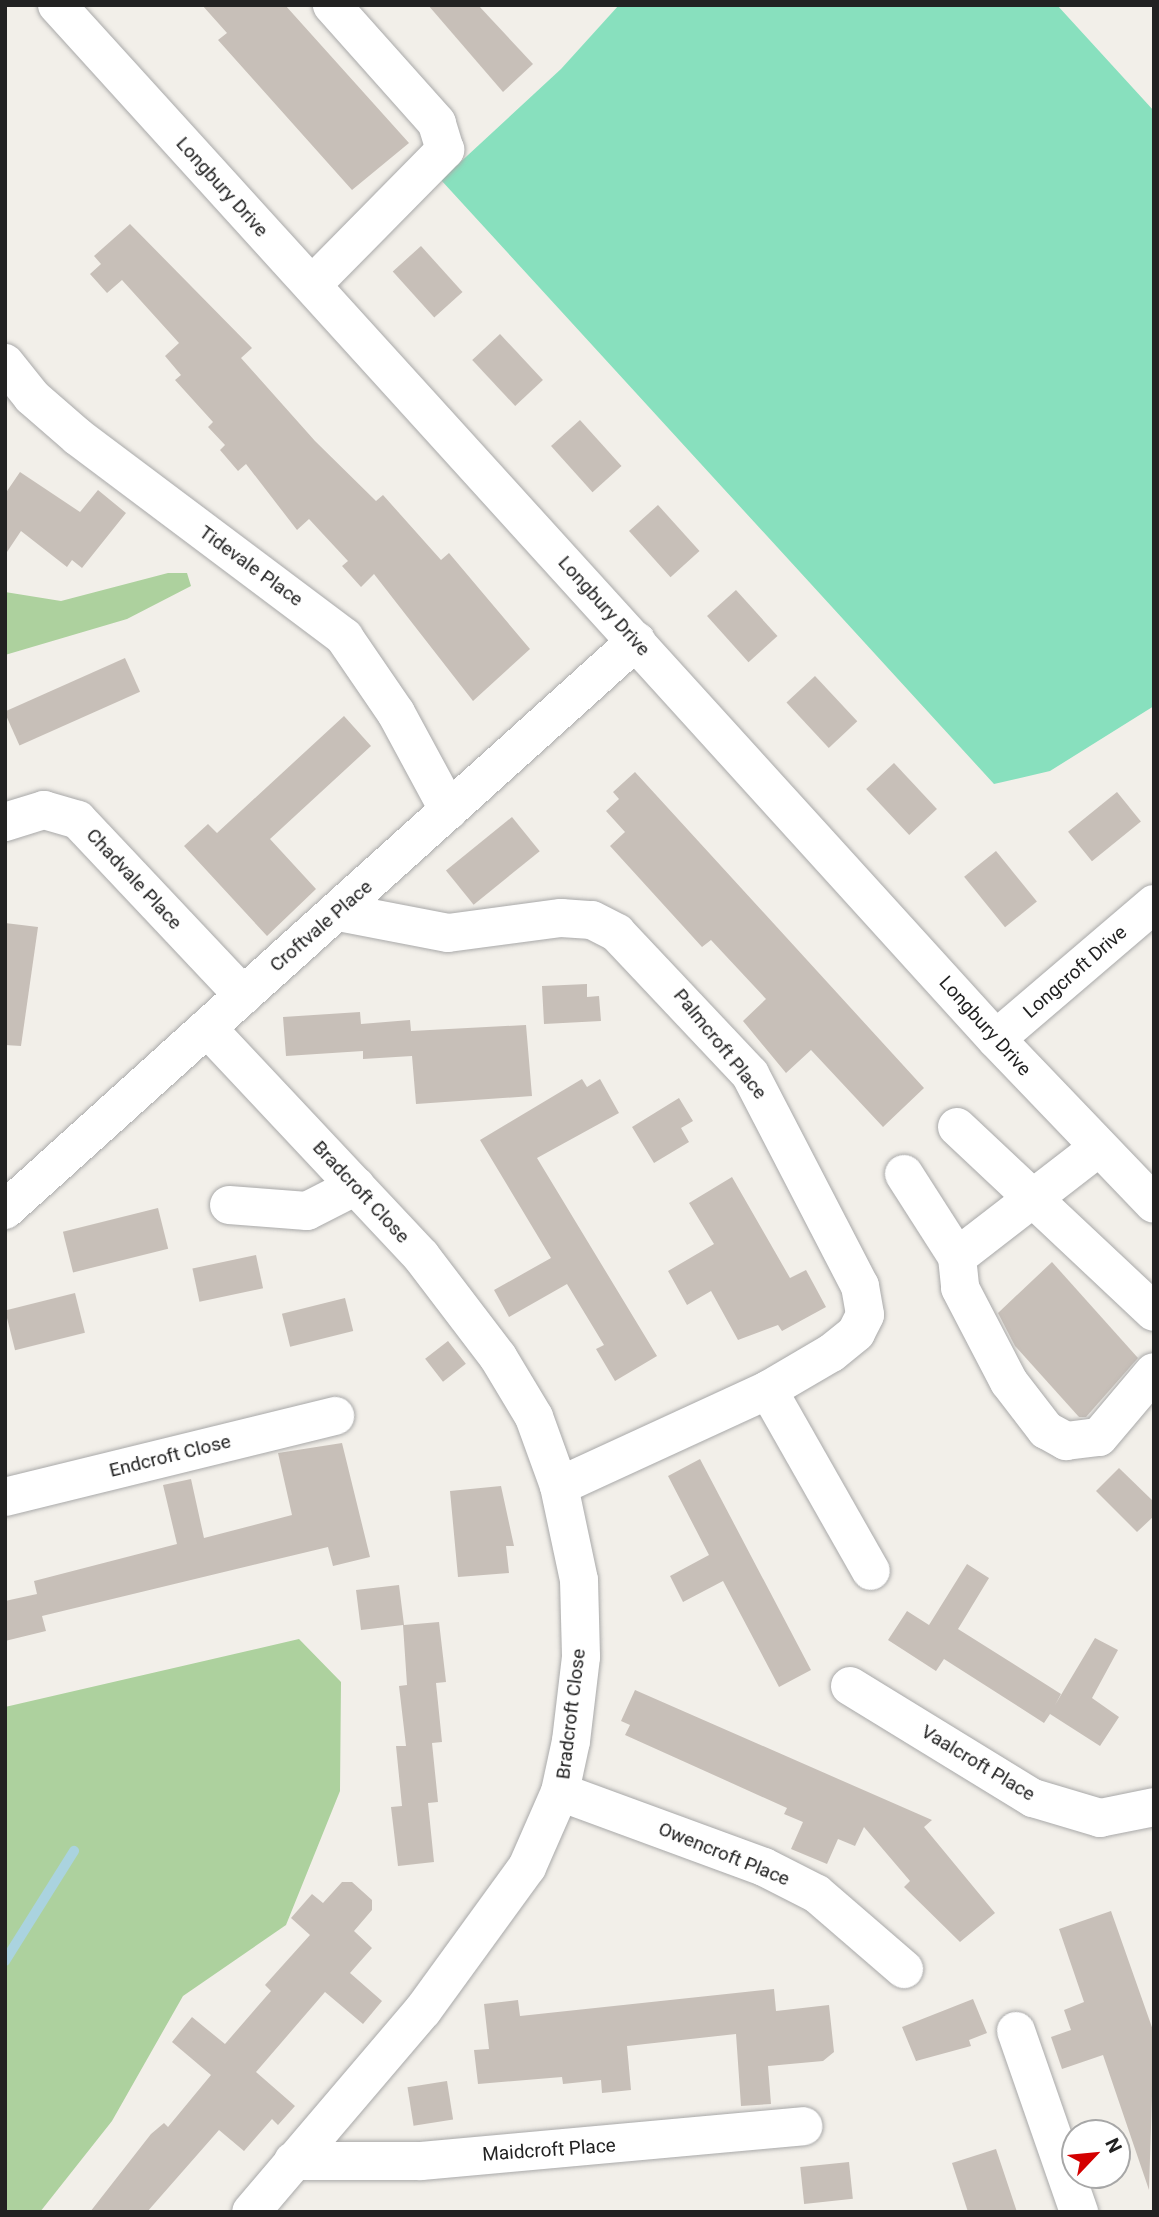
<!DOCTYPE html>
<style>
body{margin:0}
#map{position:relative;width:1159px;height:2217px;overflow:hidden;background:#f2efe9;font-family:Roboto,sans-serif}
div>[style]{position:absolute}
[style*='--x']{left:calc(var(--x)*1px);top:calc(var(--y)*1px);width:calc(var(--w)*1px);rotate:calc(var(--a)*1deg)}
.forest>*{inset:0;background:#add19e}
.pitch>*{inset:0;background:#88e0be}
.stream>*{height:10px;margin:-5px;padding:0 5px;transform-origin:5px;border-radius:5px;background:#aad3df}
.building>*{inset:0;background:#c7bfb8;transform-origin:0 0}
.roads{filter:drop-shadow(0 0 2px #a9a9a9) drop-shadow(0 0 2px #a9a9a9)}
.minor>*{height:38px;margin:-19px;padding:0 19px;transform-origin:19px;border-radius:19px;background:#fff}
span{translate:-50% -50%;white-space:nowrap;text-align:center;line-height:1.15;-webkit-text-stroke:6px #fff;paint-order:stroke}
.street-label{font-size:19px;color:#222}
.frame{position:absolute;inset:0;border:7px solid #222;pointer-events:none}
.north{position:absolute;left:1061px;top:2119px;width:70px;height:70px;box-sizing:border-box;background:#fff;border:2px solid #a7a7a7;border-radius:50%;rotate:64deg;font-size:19px;font-weight:700;line-height:28px;text-align:center;color:#222}
.north::after{content:'';display:block;margin:auto;width:24px;height:32px;background:#d40000;clip-path:polygon(50% 0,100% 100%,50% 72%,0 100%)}
</style>
<div id="map">
<div class="forest">
<i style="clip-path:polygon(168px 573px,187px 573px,191px 586px,127px 619px,5px 655px,5px 592px,61px 601px)"></i>
<i style="clip-path:polygon(299px 1639px,341px 1682px,340px 1791px,286px 1925px,183px 1996px,112px 2121px,40px 2212px,5px 2212px,5px 1707px)"></i>
</div>
<div class="pitch">
<i style="clip-path:polygon(619px 5px,1057px 5px,1154px 111px,1154px 706px,1050px 771px,994px 784px,441px 180px,561px 69px)"></i>
</div>
<div class="stream">
<i style="--x:5;--y:1961;--w:130;--a:-57.9"></i>
</div>
<div class="building">
<i style="clip-path:polygon(202px 5px,285px 5px,409px 143px,352px 190px,218px 40px,227px 33px)"></i>
<i style="clip-path:polygon(428px 5px,478px 5px,533px 64px,503px 92px)"></i>
<i style="clip-path:polygon(130px 224px,252px 348px,241px 358px,315px 441px,376px 501px,383px 495px,441px 560px,449px 553px,530px 649px,473px 701px,374px 574px,361px 587px,342px 566px,348px 561px,309px 519px,297px 530px,246px 464px,238px 471px,220px 450px,225px 445px,208px 427px,213px 422px,175px 380px,181px 375px,165px 356px,179px 343px,122px 280px,107px 293px,90px 274px,101px 264px,94px 256px)"></i>
<i style="left:421px;top:246px;width:62px;height:38px;rotate:48deg"></i>
<i style="left:500px;top:334px;width:63px;height:38px;rotate:47deg"></i>
<i style="left:580px;top:420px;width:62px;height:39px;rotate:48deg"></i>
<i style="clip-path:polygon(20px 472px,80px 512px,98px 490px,126px 513px,82px 568px,72px 560px,67px 567px,21px 531px,5px 555px,5px 494px)"></i>
<i style="left:658px;top:505px;width:62px;height:39px;rotate:48deg"></i>
<i style="left:736px;top:590px;width:62px;height:39px;rotate:48deg"></i>
<i style="left:125px;top:658px;width:37px;height:132px;rotate:66deg"></i>
<i style="left:815px;top:676px;width:62px;height:39px;rotate:47deg"></i>
<i style="clip-path:polygon(344px 716px,371px 746px,270px 839px,316px 889px,267px 936px,184px 846px,208px 824px,217px 833px)"></i>
<i style="left:894px;top:763px;width:63px;height:38px;rotate:47deg"></i>
<i style="clip-path:polygon(635px 772px,924px 1088px,883px 1127px,811px 1050px,786px 1073px,743px 1021px,766px 999px,711px 940px,702px 947px,610px 846px,625px 832px,606px 811px,619px 799px,613px 792px)"></i>
<i style="left:1117px;top:792px;width:38px;height:63px;rotate:51deg"></i>
<i style="left:512px;top:817px;width:44px;height:85px;rotate:51deg"></i>
<i style="left:996px;top:851px;width:65px;height:41px;rotate:51deg"></i>
<i style="clip-path:polygon(5px 923px,38px 927px,21px 1046px,5px 1045px)"></i>
<i style="clip-path:polygon(587px 984px,587px 997px,599px 996px,601px 1021px,544px 1024px,542px 986px)"></i>
<i style="clip-path:polygon(360px 1012px,361px 1024px,410px 1020px,411px 1031px,526px 1025px,532px 1096px,416px 1104px,412px 1056px,363px 1059px,363px 1051px,286px 1056px,283px 1017px)"></i>
<i style="clip-path:polygon(582px 1079px,587px 1087px,600px 1079px,619px 1113px,537px 1158px,657px 1356px,615px 1381px,596px 1349px,604px 1345px,567px 1284px,509px 1317px,494px 1290px,551px 1258px,480px 1140px)"></i>
<i style="clip-path:polygon(679px 1098px,693px 1121px,681px 1128px,689px 1142px,654px 1163px,632px 1127px)"></i>
<i style="clip-path:polygon(732px 1177px,790px 1278px,806px 1270px,826px 1307px,782px 1331px,778px 1325px,738px 1340px,711px 1291px,687px 1305px,668px 1271px,714px 1244px,689px 1203px)"></i>
<i style="left:158px;top:1208px;width:42px;height:98px;rotate:76deg"></i>
<i style="left:256px;top:1255px;width:34px;height:65px;rotate:78deg"></i>
<i style="clip-path:polygon(1052px 1262px,1138px 1358px,1086px 1417px,1079px 1417px,1015px 1346px,998px 1313px)"></i>
<i style="left:75px;top:1293px;width:41px;height:72px;rotate:76deg"></i>
<i style="left:345px;top:1298px;width:34px;height:65px;rotate:76deg"></i>
<i style="left:448px;top:1341px;width:29px;height:29px;rotate:52deg"></i>
<i style="clip-path:polygon(342px 1443px,370px 1557px,333px 1566px,328px 1547px,42px 1616px,46px 1631px,5px 1641px,5px 1601px,37px 1594px,34px 1581px,177px 1544px,163px 1485px,191px 1479px,204px 1538px,292px 1515px,278px 1453px)"></i>
<i style="clip-path:polygon(700px 1459px,811px 1670px,779px 1687px,723px 1581px,683px 1602px,670px 1576px,709px 1555px,668px 1476px)"></i>
<i style="clip-path:polygon(1119px 1468px,1154px 1502px,1154px 1516px,1137px 1532px,1096px 1491px)"></i>
<i style="clip-path:polygon(501px 1486px,514px 1546px,506px 1546px,509px 1573px,458px 1577px,450px 1491px)"></i>
<i style="clip-path:polygon(967px 1564px,989px 1578px,958px 1629px,1061px 1694px,1055px 1705px,1095px 1638px,1118px 1650px,1092px 1698px,1119px 1717px,1100px 1746px,1050px 1714px,1044px 1723px,944px 1659px,936px 1671px,888px 1640px,907px 1611px,929px 1625px)"></i>
<i style="clip-path:polygon(399px 1585px,404px 1625px,439px 1622px,446px 1682px,436px 1683px,442px 1742px,432px 1743px,438px 1802px,428px 1803px,434px 1862px,398px 1866px,391px 1807px,402px 1806px,396px 1746px,406px 1746px,399px 1686px,407px 1685px,403px 1625px,361px 1630px,356px 1590px)"></i>
<i style="clip-path:polygon(635px 1690px,932px 1820px,924px 1827px,995px 1913px,960px 1942px,904px 1887px,910px 1881px,864px 1827px,855px 1846px,838px 1839px,827px 1864px,791px 1849px,803px 1822px,784px 1814px,787px 1808px,625px 1735px,630px 1725px,621px 1721px)"></i>
<i style="clip-path:polygon(342px 1882px,352px 1882px,372px 1900px,372px 1910px,354px 1931px,372px 1948px,350px 1973px,382px 2001px,363px 2024px,325px 1992px,256px 2072px,295px 2106px,278px 2125px,272px 2119px,244px 2151px,219px 2130px,147px 2212px,90px 2212px,151px 2134px,164px 2123px,168px 2127px,211px 2075px,172px 2042px,192px 2017px,225px 2044px,271px 1991px,265px 1985px,310px 1935px,291px 1918px,312px 1894px,323px 1903px)"></i>
<i style="clip-path:polygon(1111px 1911px,1154px 2033px,1149px 2190px,1103px 2055px,1062px 2069px,1051px 2037px,1071px 2030px,1064px 2010px,1084px 2002px,1059px 1929px)"></i>
<i style="clip-path:polygon(774px 1989px,776px 2011px,829px 2005px,834px 2052px,823px 2061px,768px 2066px,771px 2104px,741px 2106px,736px 2034px,627px 2046px,631px 2090px,602px 2093px,601px 2080px,563px 2084px,562px 2077px,478px 2084px,474px 2050px,489px 2049px,484px 2004px,518px 2000px,520px 2016px)"></i>
<i style="clip-path:polygon(973px 1999px,987px 2033px,969px 2040px,971px 2046px,916px 2061px,902px 2027px)"></i>
<i style="left:447px;top:2081px;width:39px;height:40px;rotate:81deg"></i>
<i style="clip-path:polygon(996px 2149px,1017px 2212px,968px 2212px,952px 2163px)"></i>
<i style="left:849px;top:2162px;width:37px;height:49px;rotate:84deg"></i>
</div>
<div class="roads">
<div class="minor">
<i style="--x:57;--y:5;--w:1397;--a:47.76"></i>
<i style="--x:996;--y:1039;--w:228;--a:46.2"></i>
<i style="--x:312;--y:285;--w:190;--a:-45.4"></i>
<i style="--x:445;--y:150;--w:28;--a:-107"></i>
<i style="--x:437;--y:123;--w:158;--a:-131.7"></i>
<i style="--x:5;--y:363;--w:43;--a:51.5"></i>
<i style="--x:32;--y:397;--w:61;--a:41"></i>
<i style="--x:78;--y:437;--w:333;--a:36.9"></i>
<i style="--x:344;--y:637;--w:92;--a:55.6"></i>
<i style="--x:396;--y:713;--w:111;--a:61.6"></i>
<i style="--x:5;--y:822;--w:41;--a:-17.1"></i>
<i style="--x:44;--y:810;--w:35;--a:16"></i>
<i style="--x:78;--y:820;--w:241;--a:46.7"></i>
<i style="--x:339;--y:912;--w:111;--a:10.9"></i>
<i style="--x:448;--y:933;--w:114;--a:-7.6"></i>
<i style="--x:561;--y:918;--w:31;--a:4"></i>
<i style="--x:592;--y:920;--w:28;--a:27"></i>
<i style="--x:617;--y:933;--w:194;--a:46.7"></i>
<i style="--x:750;--y:1074;--w:239;--a:62.6"></i>
<i style="--x:860;--y:1286;--w:29;--a:80"></i>
<i style="--x:865;--y:1315;--w:20;--a:117"></i>
<i style="--x:856;--y:1333;--w:32;--a:141"></i>
<i style="--x:831;--y:1353;--w:73;--a:149.6"></i>
<i style="--x:768;--y:1390;--w:230;--a:155.3"></i>
<i style="--x:207;--y:1028;--w:313;--a:46.8"></i>
<i style="--x:421;--y:1256;--w:127;--a:52.7"></i>
<i style="--x:498;--y:1357;--w:70;--a:59"></i>
<i style="--x:534;--y:1417;--w:73;--a:70.1"></i>
<i style="--x:559;--y:1486;--w:96;--a:78"></i>
<i style="--x:579;--y:1580;--w:77;--a:88.5"></i>
<i style="--x:581;--y:1657;--w:85;--a:96.8"></i>
<i style="--x:571;--y:1741;--w:52;--a:102.2"></i>
<i style="--x:560;--y:1792;--w:82;--a:113.7"></i>
<i style="--x:527;--y:1867;--w:177;--a:126"></i>
<i style="--x:423;--y:2010;--w:265;--a:130.4"></i>
<i style="--x:996;--y:1039;--w:208;--a:-40.5"></i>
<i style="--x:957;--y:1127;--w:270;--a:43.2"></i>
<i style="--x:1098;--y:1148;--w:178;--a:142.3"></i>
<i style="--x:957;--y:1257;--w:31;--a:84"></i>
<i style="--x:960;--y:1288;--w:106;--a:62.5"></i>
<i style="--x:1009;--y:1382;--w:61;--a:52.4"></i>
<i style="--x:1046;--y:1430;--w:23;--a:29"></i>
<i style="--x:1066;--y:1441;--w:33;--a:-7"></i>
<i style="--x:1099;--y:1437;--w:85;--a:-49.8"></i>
<i style="--x:904;--y:1174;--w:98;--a:57.4"></i>
<i style="--x:229;--y:1205;--w:78;--a:4.4"></i>
<i style="--x:307;--y:1211;--w:55;--a:-27"></i>
<i style="--x:5;--y:1210;--w:850;--a:-42.04"></i>
<i style="--x:768;--y:1390;--w:208;--a:60.4"></i>
<i style="--x:5;--y:1497;--w:340;--a:-13.8"></i>
<i style="--x:850;--y:1686;--w:215;--a:31.5"></i>
<i style="--x:1033;--y:1798;--w:70;--a:16.6"></i>
<i style="--x:1100;--y:1818;--w:55;--a:-11.5"></i>
<i style="--x:560;--y:1792;--w:217;--a:20.2"></i>
<i style="--x:764;--y:1867;--w:59;--a:27"></i>
<i style="--x:817;--y:1894;--w:115;--a:40.8"></i>
<i style="--x:1016;--y:2031;--w:192;--a:70.8"></i>
<i style="--x:293;--y:2161;--w:128;--a:0"></i>
<i style="--x:421;--y:2161;--w:384;--a:-5.2"></i>
</div>
</div>
<div class="street-label">
<span style="left:222px;top:187px;rotate:48deg">Longbury Drive</span>
<span style="left:251px;top:566px;rotate:36deg">Tidevale Place</span>
<span style="left:604px;top:606px;rotate:48deg">Longbury Drive</span>
<span style="left:134px;top:879px;rotate:47deg">Chadvale Place</span>
<span style="left:321px;top:926px;rotate:-41deg">Croftvale Place</span>
<span style="left:1075px;top:972px;rotate:-41deg">Longcroft Drive</span>
<span style="left:985px;top:1026px;rotate:48deg">Longbury Drive</span>
<span style="left:720px;top:1044px;rotate:51deg">Palmcroft Place</span>
<span style="left:361px;top:1192px;rotate:47deg">Bradcroft Close</span>
<span style="left:170px;top:1456px;rotate:-14deg">Endcroft Close</span>
<span style="left:571px;top:1714px;rotate:-83deg">Bradcroft Close</span>
<span style="left:978px;top:1763px;rotate:31deg">Vaalcroft Place</span>
<span style="left:724px;top:1854px;rotate:22deg">Owencroft Place</span>
<span style="left:549px;top:2150px;rotate:-4deg">Maidcroft Place</span>
</div>
<div class="frame"></div>
<div class="north">N</div>
</div>
